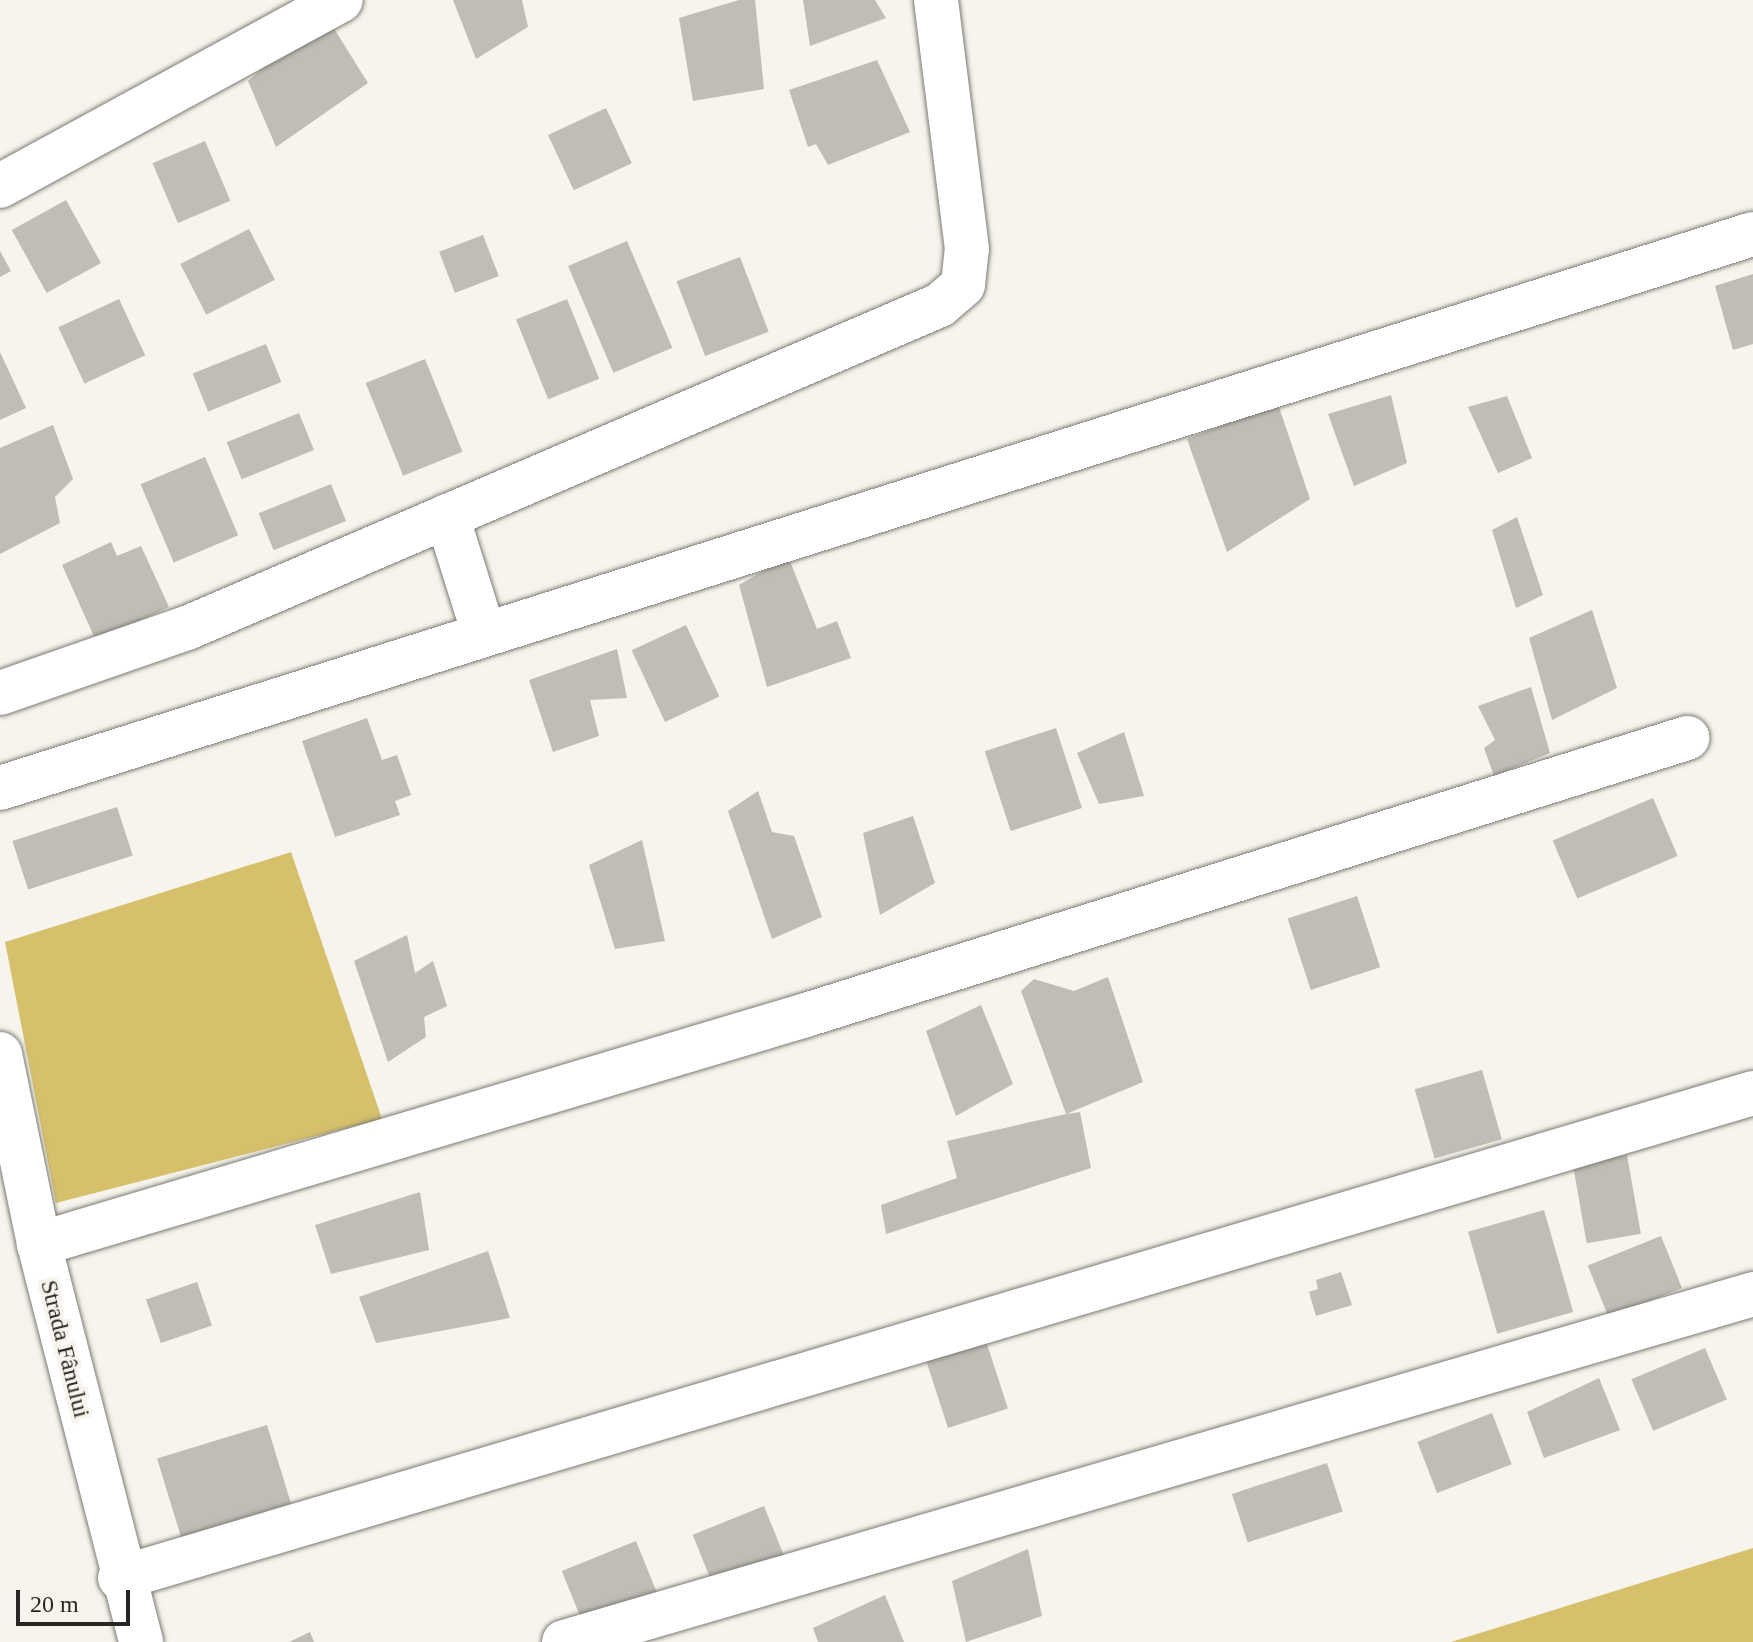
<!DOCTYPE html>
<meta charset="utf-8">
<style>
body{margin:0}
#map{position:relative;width:1753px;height:1642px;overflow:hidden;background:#f6f4ec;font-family:"Times New Roman",serif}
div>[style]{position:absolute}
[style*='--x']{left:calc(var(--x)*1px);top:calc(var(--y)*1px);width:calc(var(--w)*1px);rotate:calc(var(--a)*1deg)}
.green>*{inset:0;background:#d6c06c}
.building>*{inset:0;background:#bfbdb6;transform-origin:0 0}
.roads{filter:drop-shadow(0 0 2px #7c7b73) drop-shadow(0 0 2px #7c7b73)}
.minor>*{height:44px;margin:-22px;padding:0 22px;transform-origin:22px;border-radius:22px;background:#fff}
span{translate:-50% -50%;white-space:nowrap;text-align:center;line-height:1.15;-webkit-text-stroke:8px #f6f4ec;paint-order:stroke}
.street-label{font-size:24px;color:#272623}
.scale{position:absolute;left:16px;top:1590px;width:114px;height:36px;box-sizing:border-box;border:4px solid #272623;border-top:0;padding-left:10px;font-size:24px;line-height:28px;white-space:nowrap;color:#272623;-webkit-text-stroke:6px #f6f4ec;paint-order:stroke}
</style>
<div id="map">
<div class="green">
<i style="clip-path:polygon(291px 852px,382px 1119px,56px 1203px,5px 942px)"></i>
<i style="clip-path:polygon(1753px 1548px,1753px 1642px,1451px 1642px)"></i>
</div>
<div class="building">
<i style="clip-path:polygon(453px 0,522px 0,528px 27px,476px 59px)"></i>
<i style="clip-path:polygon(739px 0,755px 0,764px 89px,693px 101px,679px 18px)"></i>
<i style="clip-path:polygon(803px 0,875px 0,886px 18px,810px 46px)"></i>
<i style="clip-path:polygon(333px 27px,368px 83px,276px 147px,248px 81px,280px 53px)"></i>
<i style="clip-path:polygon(877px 60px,910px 132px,828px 165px,816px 144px,808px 147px,789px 90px)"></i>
<i style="left:606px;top:108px;width:61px;height:64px;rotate:65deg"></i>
<i style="left:205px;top:141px;width:65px;height:57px;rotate:67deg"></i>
<i style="left:66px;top:200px;width:72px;height:62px;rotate:61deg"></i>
<i style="left:249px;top:229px;width:57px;height:77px;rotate:63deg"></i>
<i style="left:483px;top:235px;width:44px;height:47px;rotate:69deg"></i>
<i style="left:627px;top:241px;width:116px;height:64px;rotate:67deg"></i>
<i style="clip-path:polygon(0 251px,11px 271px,0 277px)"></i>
<i style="left:740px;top:257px;width:80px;height:68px;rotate:69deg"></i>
<i style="clip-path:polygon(1753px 274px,1753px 344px,1733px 350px,1715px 286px)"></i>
<i style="left:119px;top:299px;width:62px;height:67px;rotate:65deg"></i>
<i style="left:567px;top:299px;width:86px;height:55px;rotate:68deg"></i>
<i style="left:266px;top:344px;width:41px;height:79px;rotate:68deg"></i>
<i style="clip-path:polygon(0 352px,26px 408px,0 420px)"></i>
<i style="left:425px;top:359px;width:100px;height:64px;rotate:68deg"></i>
<i style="clip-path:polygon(1391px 395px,1407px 463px,1354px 486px,1328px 414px)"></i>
<i style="clip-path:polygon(1507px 396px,1532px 458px,1498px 473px,1468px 407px)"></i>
<i style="clip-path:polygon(1278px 404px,1310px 499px,1227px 552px,1187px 439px)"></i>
<i style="left:299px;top:413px;width:40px;height:78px;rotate:68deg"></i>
<i style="clip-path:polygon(53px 425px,73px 479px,55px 497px,60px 523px,0 554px,0 448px)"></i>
<i style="left:205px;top:457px;width:85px;height:70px;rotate:67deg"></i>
<i style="left:331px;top:484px;width:40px;height:78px;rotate:68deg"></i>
<i style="clip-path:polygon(1517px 517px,1543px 595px,1516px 608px,1492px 530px)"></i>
<i style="clip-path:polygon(111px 542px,117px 556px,141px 546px,169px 607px,96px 641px,62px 565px)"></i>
<i style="clip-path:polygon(788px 556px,817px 629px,837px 621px,851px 658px,767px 687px,739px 585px)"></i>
<i style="clip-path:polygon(1592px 610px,1617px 688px,1552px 720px,1529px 638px)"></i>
<i style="left:686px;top:625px;width:79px;height:60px;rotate:65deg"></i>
<i style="clip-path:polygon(617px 649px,627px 698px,590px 700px,599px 736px,553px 752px,529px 680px)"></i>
<i style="clip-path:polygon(1531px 687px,1550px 753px,1494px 776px,1484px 748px,1495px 740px,1478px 706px)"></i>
<i style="clip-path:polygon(367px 718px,382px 760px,397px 755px,411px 795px,395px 801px,400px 815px,335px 837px,302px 741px)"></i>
<i style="left:1056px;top:728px;width:84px;height:75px;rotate:72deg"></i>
<i style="clip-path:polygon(1124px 732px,1144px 796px,1099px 804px,1077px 753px)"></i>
<i style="clip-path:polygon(758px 791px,772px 832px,794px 836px,822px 917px,772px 939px,728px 811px)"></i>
<i style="left:1653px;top:798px;width:63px;height:109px;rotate:67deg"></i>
<i style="left:117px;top:807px;width:51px;height:110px;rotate:72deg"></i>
<i style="clip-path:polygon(913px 816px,935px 883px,880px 915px,863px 833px)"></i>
<i style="clip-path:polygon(642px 840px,665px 941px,615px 949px,589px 865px)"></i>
<i style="left:1357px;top:896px;width:75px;height:73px;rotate:72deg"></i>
<i style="clip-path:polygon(407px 935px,415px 973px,433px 961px,447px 1006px,424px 1017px,426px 1037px,388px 1062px,354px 961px)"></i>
<i style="clip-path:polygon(1108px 977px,1143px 1082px,1066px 1114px,1080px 1112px,1091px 1168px,886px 1234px,881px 1205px,957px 1178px,947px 1141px,1066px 1114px,1021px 991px,1034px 979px,1074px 991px)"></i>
<i style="clip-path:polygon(981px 1005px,1013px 1084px,956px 1116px,926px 1031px)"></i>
<i style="left:1482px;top:1070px;width:72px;height:70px;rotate:74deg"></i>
<i style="left:1627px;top:1155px;width:80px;height:55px;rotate:80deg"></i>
<i style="clip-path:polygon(420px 1192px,429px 1250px,331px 1274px,315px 1225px)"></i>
<i style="left:1544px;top:1210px;width:106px;height:79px;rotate:74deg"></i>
<i style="left:1661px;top:1236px;width:56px;height:79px;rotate:68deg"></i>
<i style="clip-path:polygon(488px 1251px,510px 1318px,376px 1343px,359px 1297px)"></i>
<i style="clip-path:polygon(1341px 1272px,1352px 1305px,1316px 1316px,1309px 1292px,1318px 1289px,1316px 1280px)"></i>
<i style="left:197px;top:1282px;width:46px;height:54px;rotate:71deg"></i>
<i style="left:986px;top:1341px;width:71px;height:63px;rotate:72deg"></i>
<i style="left:1705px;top:1348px;width:56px;height:80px;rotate:67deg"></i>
<i style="clip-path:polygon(1599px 1378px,1620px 1430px,1544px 1458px,1527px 1412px)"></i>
<i style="left:1492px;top:1413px;width:55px;height:80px;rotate:69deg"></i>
<i style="left:267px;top:1425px;width:82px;height:115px;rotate:73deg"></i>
<i style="left:1327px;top:1463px;width:51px;height:100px;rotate:72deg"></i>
<i style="left:764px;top:1506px;width:56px;height:77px;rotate:68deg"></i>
<i style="left:636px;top:1541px;width:56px;height:80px;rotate:68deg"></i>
<i style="clip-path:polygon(1028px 1549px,1042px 1616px,966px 1642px,952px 1581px)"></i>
<i style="clip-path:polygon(885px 1595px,904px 1642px,818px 1642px,813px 1628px)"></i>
<i style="clip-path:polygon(310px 1632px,314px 1642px,289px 1642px)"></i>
</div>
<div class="roads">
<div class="minor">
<i style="--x:0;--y:186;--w:388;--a:-28.6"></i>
<i style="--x:447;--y:516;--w:121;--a:72.6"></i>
<i style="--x:0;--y:693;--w:198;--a:-19.2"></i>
<i style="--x:187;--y:628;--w:819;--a:-23.22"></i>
<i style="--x:940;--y:305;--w:30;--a:-41"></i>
<i style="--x:963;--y:285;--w:36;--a:-84"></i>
<i style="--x:967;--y:249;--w:251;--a:-97.1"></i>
<i style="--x:0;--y:788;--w:1838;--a:-17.54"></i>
<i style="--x:0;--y:1054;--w:194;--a:78.4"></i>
<i style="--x:39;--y:1244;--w:411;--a:75.6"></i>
<i style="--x:39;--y:1244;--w:800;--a:-16.62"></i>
<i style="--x:806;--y:1015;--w:924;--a:-17.45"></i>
<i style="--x:120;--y:1578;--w:1704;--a:-16.54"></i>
<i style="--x:564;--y:1642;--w:1239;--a:-16.31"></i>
</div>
</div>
<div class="street-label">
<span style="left:65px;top:1349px;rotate:76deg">Strada Fânului</span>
</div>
<div class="scale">20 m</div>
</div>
